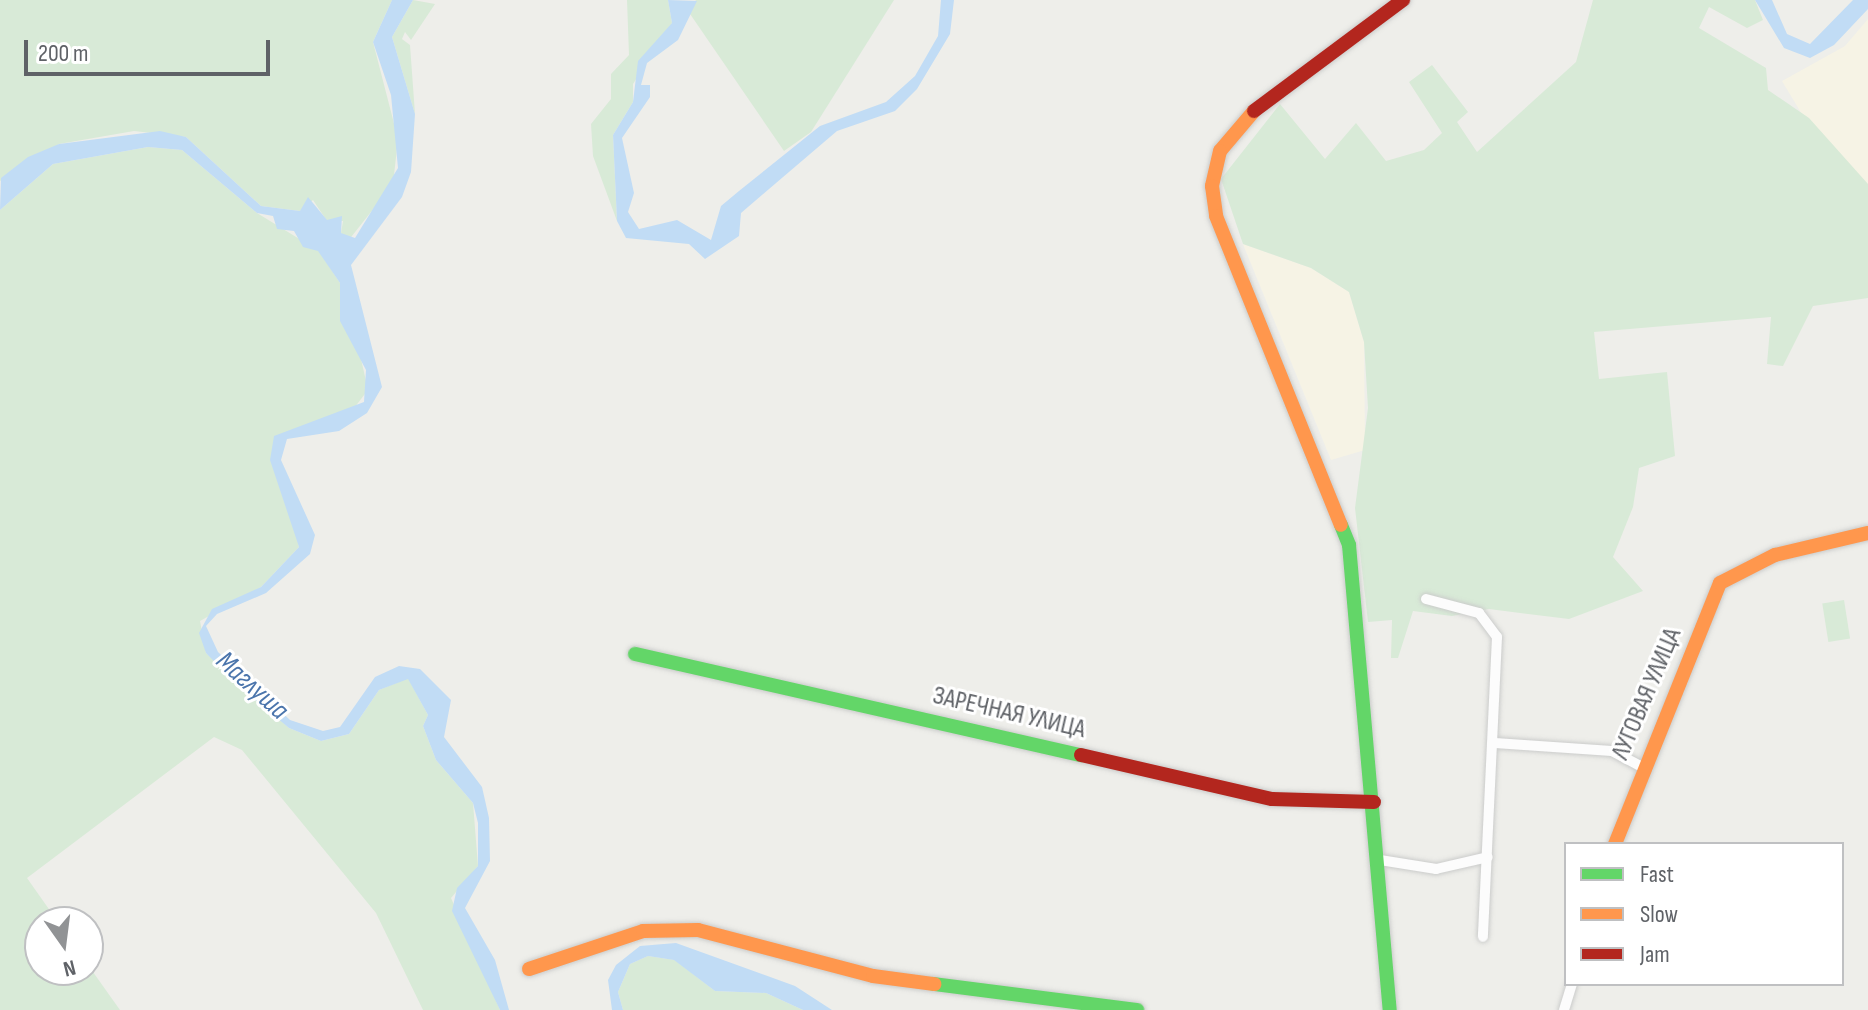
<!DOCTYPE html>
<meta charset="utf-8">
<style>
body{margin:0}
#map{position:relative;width:1868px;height:1010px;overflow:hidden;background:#eeeeea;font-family:"Sofia Sans Condensed",sans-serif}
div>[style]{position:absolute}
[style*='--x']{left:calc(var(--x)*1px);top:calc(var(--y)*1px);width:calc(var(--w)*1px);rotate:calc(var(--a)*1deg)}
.commercial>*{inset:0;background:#f6f3e5}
.green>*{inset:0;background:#d8ead7;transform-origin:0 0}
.water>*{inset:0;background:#c1dcf5}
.roads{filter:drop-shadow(0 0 2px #cbcccb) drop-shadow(0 0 2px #cbcccb)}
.street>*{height:10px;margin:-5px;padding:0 5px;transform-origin:5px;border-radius:5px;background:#fcfcfc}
.fast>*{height:14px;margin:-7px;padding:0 7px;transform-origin:7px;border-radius:7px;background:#63d668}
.slow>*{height:14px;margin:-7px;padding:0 7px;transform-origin:7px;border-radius:7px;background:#ff974d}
.jam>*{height:14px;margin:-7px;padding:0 7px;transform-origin:7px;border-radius:7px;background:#b3261e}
span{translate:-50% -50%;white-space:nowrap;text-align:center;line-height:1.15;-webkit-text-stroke:6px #fff;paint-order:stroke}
.street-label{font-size:26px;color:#5f6267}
.water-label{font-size:28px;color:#4b75ac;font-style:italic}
.legend{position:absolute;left:1564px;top:842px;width:280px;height:144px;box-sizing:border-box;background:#fff;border:2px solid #bfc0c2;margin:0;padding:10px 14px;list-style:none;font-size:24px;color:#5f6267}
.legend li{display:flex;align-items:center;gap:16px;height:40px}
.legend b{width:40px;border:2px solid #bfc0c2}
.north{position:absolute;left:24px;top:906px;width:80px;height:80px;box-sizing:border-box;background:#fff;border:2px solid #bfc0c2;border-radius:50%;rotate:166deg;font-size:22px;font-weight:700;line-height:32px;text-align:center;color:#5f6267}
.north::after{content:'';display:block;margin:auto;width:28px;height:36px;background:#919395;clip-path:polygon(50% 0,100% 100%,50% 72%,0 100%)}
.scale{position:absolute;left:24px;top:40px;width:246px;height:36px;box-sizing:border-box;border:4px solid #5f6267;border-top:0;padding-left:10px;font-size:24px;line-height:28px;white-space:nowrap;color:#5f6267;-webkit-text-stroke:6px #fff;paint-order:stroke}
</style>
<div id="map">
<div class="commercial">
<i style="clip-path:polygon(1868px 19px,1868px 224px,1782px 81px,1845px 46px)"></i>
<i style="clip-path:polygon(1243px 244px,1311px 268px,1349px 292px,1364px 342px,1365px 450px,1331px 460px)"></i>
</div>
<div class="green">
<i style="clip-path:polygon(0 0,392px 0,373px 42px,398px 139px,393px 184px,348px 241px,341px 233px,343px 221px,327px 221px,313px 200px,300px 211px,261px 206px,186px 137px,134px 131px,59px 144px,0 181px)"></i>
<i style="clip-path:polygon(413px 0,435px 4px,411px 40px,405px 32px,402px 39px,410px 45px,415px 114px,392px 37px)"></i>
<i style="clip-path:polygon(627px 0,668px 0,672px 23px,633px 84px,633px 102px,613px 135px,617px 221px,593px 156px,591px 124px,611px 99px,611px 74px,629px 55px)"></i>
<i style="clip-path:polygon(696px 0,894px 0,811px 132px,784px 151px,688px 11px)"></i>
<i style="clip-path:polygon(1593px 0,1755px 0,1763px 20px,1747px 28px,1709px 7px,1699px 28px,1766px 68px,1768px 90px,1809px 118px,1868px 184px,1868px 298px,1813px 306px,1783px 366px,1767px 364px,1771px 317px,1594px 332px,1599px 379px,1667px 372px,1675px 456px,1639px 468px,1633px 507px,1613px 557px,1643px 591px,1569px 619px,1489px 609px,1452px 616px,1413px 611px,1398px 658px,1391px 658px,1392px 620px,1368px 622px,1355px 508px,1368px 408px,1364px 342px,1349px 292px,1311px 268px,1243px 244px,1221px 179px,1280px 104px,1325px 159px,1356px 123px,1386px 161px,1424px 150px,1442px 133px,1409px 82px,1432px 65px,1468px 112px,1457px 122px,1477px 152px,1576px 62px)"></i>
<i style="clip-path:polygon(148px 147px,182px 150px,257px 213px,319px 251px,340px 283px,341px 321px,359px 350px,368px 390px,351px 412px,274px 437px,299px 547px,261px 587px,200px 621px,206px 653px,289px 728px,321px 741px,349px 734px,379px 690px,408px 678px,428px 715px,423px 726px,436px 760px,473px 803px,478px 866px,451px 898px,500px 1010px,423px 1010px,376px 913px,242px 750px,214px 737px,27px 878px,58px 922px,40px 922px,40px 970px,88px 965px,120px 1010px,0 1010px,0 210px,53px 164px)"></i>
<i style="left:1844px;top:600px;width:39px;height:22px;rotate:81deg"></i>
<i style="clip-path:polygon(648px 956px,675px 960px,715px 991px,766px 993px,803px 1010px,623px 1010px,618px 992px,630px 964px)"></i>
</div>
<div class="water">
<i style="clip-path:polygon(392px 0,413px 0,392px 37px,415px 114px,411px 172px,402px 197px,351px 265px,382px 387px,367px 413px,339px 431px,287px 439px,281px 460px,315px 535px,310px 554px,266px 593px,217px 614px,206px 626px,218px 652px,290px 720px,323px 731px,340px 727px,375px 677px,399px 666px,420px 669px,451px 700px,444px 737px,482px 787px,489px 818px,490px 861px,465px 908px,495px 960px,509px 1010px,500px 1010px,452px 911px,457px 888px,478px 866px,478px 823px,473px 803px,436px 760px,423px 726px,428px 715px,408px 679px,379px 690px,349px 734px,321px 741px,289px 728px,234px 682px,206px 653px,199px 633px,212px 609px,261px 587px,299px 547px,270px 460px,274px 436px,364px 402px,366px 370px,340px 321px,340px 283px,318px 251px,303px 247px,294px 231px,277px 229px,273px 216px,257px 213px,182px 150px,148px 147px,53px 164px,0 210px,1px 178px,28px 157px,59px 144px,160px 131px,186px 137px,261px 206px,300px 211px,308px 197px,327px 220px,342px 216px,341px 233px,355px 238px,398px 168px,391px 95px,373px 42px)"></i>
<i style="clip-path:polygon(668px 0,697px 1px,678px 40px,647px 63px,641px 85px,650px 85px,650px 97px,622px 138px,634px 193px,628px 212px,639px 229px,677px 220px,711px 240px,721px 206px,739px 191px,820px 126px,886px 102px,915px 76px,938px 36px,941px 0,954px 0,950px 34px,917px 89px,895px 111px,837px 131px,741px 213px,739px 236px,705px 259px,689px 244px,626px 238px,617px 221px,613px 135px,633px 102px,638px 61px,672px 23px)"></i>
<i style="clip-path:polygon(1755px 0,1772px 0,1787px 34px,1810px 44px,1853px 0,1868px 0,1868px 9px,1834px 45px,1810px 58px,1784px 48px)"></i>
<i style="clip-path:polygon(676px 943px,795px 986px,832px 1010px,803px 1010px,766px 993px,715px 991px,674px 960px,648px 956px,630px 964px,618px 992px,623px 1010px,612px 1010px,608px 980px,616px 965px,640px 946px)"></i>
</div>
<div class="roads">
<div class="street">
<i style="--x:1426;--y:599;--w:55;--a:14.8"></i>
<i style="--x:1479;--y:613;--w:30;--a:53"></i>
<i style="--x:1497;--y:637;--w:300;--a:92.7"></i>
<i style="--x:1495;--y:743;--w:117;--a:3.9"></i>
<i style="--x:1612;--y:751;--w:32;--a:28"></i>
<i style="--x:1380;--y:860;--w:57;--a:9.1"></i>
<i style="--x:1436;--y:869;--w:53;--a:-13"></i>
<i style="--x:1564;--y:1010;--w:27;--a:-73"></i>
</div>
<div class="fast">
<i style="--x:1341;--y:525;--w:22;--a:68"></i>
<i style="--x:1349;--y:545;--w:467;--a:85"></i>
<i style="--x:635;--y:654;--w:457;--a:12.8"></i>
<i style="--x:934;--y:984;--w:205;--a:7.3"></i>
</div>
<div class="slow">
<i style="--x:1254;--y:111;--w:52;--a:130.4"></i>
<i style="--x:1220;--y:151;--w:36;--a:103"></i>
<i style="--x:1212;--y:186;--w:30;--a:82"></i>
<i style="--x:1216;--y:216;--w:333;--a:68"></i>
<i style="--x:1615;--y:844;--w:281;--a:-68.1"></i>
<i style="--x:1720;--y:583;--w:62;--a:-27"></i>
<i style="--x:1775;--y:555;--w:96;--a:-13.3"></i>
<i style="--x:529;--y:969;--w:120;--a:-18.4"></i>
<i style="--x:643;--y:931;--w:55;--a:-1"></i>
<i style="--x:698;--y:930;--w:181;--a:14.7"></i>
<i style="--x:873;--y:976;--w:62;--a:7.5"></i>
</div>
<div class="jam">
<i style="--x:1254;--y:111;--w:186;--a:-36.7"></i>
<i style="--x:1081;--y:755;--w:196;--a:13"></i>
<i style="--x:1272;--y:799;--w:102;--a:1.7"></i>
</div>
</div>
<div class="street-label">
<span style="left:1647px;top:694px;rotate:-67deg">ЛУГОВАЯ УЛИЦА</span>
<span style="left:1009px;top:713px;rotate:13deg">ЗАРЕЧНАЯ УЛИЦА</span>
</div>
<div class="water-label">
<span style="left:252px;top:686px;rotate:42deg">Маглуша</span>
</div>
<ul class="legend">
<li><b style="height:10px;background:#63d668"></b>Fast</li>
<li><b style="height:10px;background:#ff974d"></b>Slow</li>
<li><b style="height:10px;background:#b3261e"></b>Jam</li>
</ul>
<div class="north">N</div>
<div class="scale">200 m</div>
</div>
